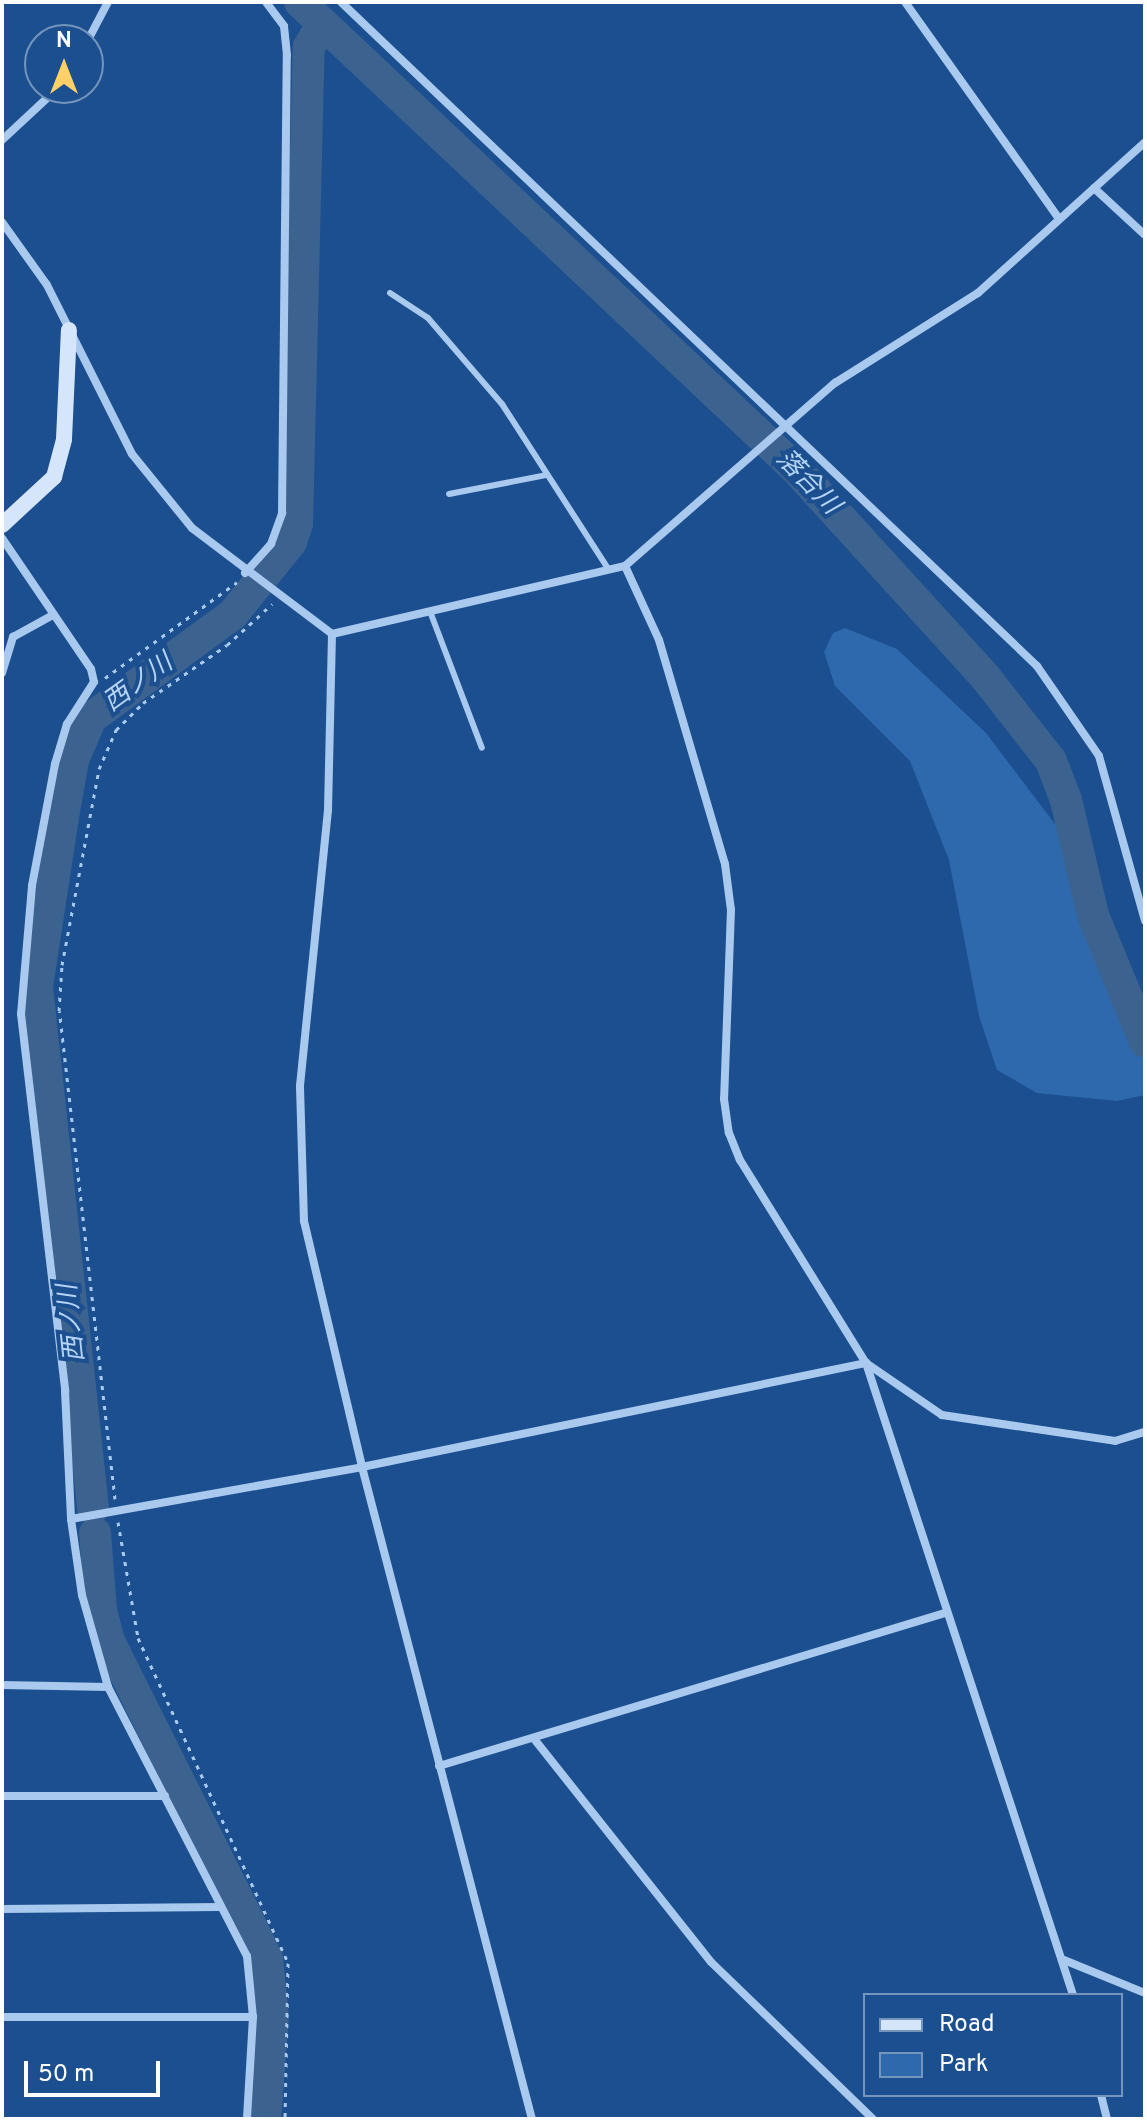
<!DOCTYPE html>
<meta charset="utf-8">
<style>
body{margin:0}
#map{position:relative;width:1147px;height:2121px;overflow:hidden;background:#1b4f8f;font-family:Overpass,"Noto Sans JP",sans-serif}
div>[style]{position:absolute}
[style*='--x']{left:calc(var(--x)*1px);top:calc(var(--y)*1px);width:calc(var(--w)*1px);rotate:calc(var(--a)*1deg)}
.green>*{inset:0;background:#2e69ad}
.river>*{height:32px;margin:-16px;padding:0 16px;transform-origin:16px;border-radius:16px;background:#3c6290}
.path>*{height:3px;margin-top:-1.5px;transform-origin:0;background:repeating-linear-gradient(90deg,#a9c9ee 0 4px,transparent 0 10px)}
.lane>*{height:6px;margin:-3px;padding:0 3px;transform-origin:3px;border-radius:3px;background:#a9c9ee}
.street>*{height:8px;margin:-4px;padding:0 4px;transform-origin:4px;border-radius:4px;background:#a9c9ee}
.secondary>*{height:16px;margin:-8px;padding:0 8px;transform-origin:8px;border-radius:8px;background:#d6e6fa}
span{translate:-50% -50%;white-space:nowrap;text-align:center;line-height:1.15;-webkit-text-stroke:8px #1b4f8f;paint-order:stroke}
.water-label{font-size:26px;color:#b5d3f5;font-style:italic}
.frame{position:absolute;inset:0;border:4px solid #fff;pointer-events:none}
.legend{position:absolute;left:863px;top:1993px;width:260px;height:104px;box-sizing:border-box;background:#1b4f8f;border:2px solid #7695bc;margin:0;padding:10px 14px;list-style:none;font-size:24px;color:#fff}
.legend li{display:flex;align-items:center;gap:16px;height:40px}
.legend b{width:40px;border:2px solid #7695bc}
.north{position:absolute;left:24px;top:24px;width:80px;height:80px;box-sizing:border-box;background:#1b4f8f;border:2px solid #7695bc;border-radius:50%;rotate:0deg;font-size:22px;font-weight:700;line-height:32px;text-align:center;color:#fff}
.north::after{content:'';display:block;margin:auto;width:28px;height:36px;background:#ffd166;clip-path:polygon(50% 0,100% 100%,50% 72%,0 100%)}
.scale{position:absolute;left:24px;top:2061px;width:136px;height:36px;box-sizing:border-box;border:4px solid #fff;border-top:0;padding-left:10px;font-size:24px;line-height:28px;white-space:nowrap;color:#fff;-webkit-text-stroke:6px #1b4f8f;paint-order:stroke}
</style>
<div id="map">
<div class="green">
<i style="clip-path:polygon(845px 628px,897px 649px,986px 733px,1071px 845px,1145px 1003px,1145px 1095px,1117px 1101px,1037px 1093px,997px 1070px,979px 1016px,949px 860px,910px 761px,835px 686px,824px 652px,833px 633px)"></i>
</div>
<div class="river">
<i style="--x:300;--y:2;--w:681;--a:43.28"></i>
<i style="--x:796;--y:469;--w:282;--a:47.7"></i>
<i style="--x:986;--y:678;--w:105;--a:51.9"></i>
<i style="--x:1051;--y:761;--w:42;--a:69"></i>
<i style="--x:1066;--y:800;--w:118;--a:76.8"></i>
<i style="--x:1093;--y:915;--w:137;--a:67.7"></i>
<i style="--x:93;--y:1508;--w:524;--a:-96.13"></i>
<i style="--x:37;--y:987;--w:172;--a:-81.3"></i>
<i style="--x:63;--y:817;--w:58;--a:-80"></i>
<i style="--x:73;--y:760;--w:46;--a:-66.8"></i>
<i style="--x:91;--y:718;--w:176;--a:-36.2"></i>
<i style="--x:233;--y:614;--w:92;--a:-51.1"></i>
<i style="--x:291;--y:542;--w:19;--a:-72"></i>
<i style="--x:297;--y:524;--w:477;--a:-88.6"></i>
<i style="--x:309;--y:47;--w:25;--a:-61"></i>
<i style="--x:95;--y:1533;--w:78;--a:85.6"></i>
<i style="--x:101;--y:1611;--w:31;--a:75"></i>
<i style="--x:109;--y:1641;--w:354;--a:63.5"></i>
<i style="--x:267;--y:1958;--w:58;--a:84.1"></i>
<i style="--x:273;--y:2016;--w:103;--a:94.4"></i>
</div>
<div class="path">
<i style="--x:105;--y:678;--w:163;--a:-36"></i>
<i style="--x:115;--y:1499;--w:491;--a:-96.5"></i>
<i style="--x:59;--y:1011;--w:46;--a:-86.3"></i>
<i style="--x:62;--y:965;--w:199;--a:-79.3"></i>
<i style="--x:99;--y:769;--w:43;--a:-66.4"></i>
<i style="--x:116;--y:730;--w:38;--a:-45"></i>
<i style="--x:143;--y:703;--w:102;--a:-34.6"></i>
<i style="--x:227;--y:645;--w:61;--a:-42.3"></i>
<i style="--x:118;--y:1522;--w:118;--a:80.2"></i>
<i style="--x:138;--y:1638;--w:358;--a:65.2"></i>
<i style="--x:288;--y:1963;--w:156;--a:91.1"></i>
</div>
<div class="lane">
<i style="--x:390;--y:293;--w:45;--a:33.3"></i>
<i style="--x:428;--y:318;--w:113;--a:49.3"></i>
<i style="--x:502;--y:404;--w:197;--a:57.2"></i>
<i style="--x:449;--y:494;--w:100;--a:-11"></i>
<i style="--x:431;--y:614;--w:143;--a:69.2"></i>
</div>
<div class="street">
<i style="--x:341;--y:2;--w:962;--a:43.65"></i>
<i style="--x:1037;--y:666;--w:109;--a:55.4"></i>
<i style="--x:1099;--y:756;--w:171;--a:74.4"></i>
<i style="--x:905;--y:2;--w:266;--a:54.6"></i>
<i style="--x:88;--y:40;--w:43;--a:-62.2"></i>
<i style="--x:2;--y:140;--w:76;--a:-42.9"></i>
<i style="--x:1094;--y:188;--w:69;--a:42.7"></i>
<i style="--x:2;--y:222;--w:77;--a:54.5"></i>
<i style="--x:47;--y:285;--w:189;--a:63.3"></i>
<i style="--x:132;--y:454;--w:95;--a:51"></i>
<i style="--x:192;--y:528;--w:176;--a:37.1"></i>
<i style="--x:332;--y:634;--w:301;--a:-13.1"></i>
<i style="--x:625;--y:566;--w:279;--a:-41.1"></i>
<i style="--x:835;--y:383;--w:169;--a:-32.2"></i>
<i style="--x:978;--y:293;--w:225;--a:-42.1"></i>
<i style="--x:2;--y:538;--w:158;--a:55.8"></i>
<i style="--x:91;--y:669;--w:13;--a:77"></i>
<i style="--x:94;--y:682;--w:50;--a:122.7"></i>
<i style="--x:67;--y:724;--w:42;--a:106.7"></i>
<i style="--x:55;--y:764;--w:124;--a:100.7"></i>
<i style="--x:32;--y:886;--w:128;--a:94.9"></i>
<i style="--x:21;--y:1014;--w:380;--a:83.3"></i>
<i style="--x:65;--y:1391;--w:128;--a:87.3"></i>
<i style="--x:71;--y:1519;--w:77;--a:81.8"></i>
<i style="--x:82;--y:1595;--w:96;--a:74.2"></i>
<i style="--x:108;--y:1687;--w:303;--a:62.7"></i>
<i style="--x:247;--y:1956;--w:61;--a:84.4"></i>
<i style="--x:253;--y:2017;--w:102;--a:93.4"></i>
<i style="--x:625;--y:566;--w:81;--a:65.3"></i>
<i style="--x:659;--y:640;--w:234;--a:73.6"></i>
<i style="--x:725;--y:864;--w:46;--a:82.6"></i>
<i style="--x:731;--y:910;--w:189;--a:92.1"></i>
<i style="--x:724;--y:1099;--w:34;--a:82"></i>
<i style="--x:729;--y:1133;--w:29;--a:68"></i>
<i style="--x:740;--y:1160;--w:239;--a:58.2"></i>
<i style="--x:866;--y:1363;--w:665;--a:71.86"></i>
<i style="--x:245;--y:573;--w:39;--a:-48"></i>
<i style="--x:271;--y:544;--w:33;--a:-70"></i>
<i style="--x:282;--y:513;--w:458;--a:-89.4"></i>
<i style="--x:287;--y:55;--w:29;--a:-96"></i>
<i style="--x:284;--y:26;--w:30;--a:-127"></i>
<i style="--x:332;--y:634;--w:176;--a:91.3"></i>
<i style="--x:328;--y:810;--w:278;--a:95.8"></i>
<i style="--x:300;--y:1087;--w:134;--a:88.3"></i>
<i style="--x:304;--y:1221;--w:253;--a:76.7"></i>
<i style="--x:362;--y:1467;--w:674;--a:75.39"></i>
<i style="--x:2;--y:673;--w:38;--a:-73"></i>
<i style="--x:13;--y:637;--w:43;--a:-28.9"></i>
<i style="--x:71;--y:1519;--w:296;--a:-10.1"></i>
<i style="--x:362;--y:1467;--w:515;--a:-11.66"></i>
<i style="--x:866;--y:1363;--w:92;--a:34.4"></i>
<i style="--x:942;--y:1415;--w:175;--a:8.5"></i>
<i style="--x:1115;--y:1441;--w:31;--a:-17"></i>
<i style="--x:2;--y:1685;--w:106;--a:1.1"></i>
<i style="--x:535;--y:1740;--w:283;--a:51.6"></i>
<i style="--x:711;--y:1962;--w:226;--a:44.1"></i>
<i style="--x:439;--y:1766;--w:529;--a:-16.82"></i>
<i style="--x:2;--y:1796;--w:163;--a:0"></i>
<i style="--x:2;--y:1909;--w:219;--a:-0.5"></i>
<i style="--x:1064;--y:1960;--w:87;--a:22.2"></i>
<i style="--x:2;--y:2017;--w:251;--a:0"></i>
<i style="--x:1101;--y:2095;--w:25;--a:76"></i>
</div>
<div class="secondary">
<i style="--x:2;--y:525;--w:71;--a:-42.7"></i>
<i style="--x:54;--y:477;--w:39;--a:-75"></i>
<i style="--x:64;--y:439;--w:109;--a:-87.4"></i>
</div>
<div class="water-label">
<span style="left:807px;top:483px;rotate:46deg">落合川</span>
<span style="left:139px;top:684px;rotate:-36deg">西ノ川</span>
<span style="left:73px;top:1323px;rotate:-96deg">西ノ川</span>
</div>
<div class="frame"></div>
<ul class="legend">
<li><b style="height:10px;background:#d6e6fa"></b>Road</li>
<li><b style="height:22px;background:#2e69ad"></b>Park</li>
</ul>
<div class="north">N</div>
<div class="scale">50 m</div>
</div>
